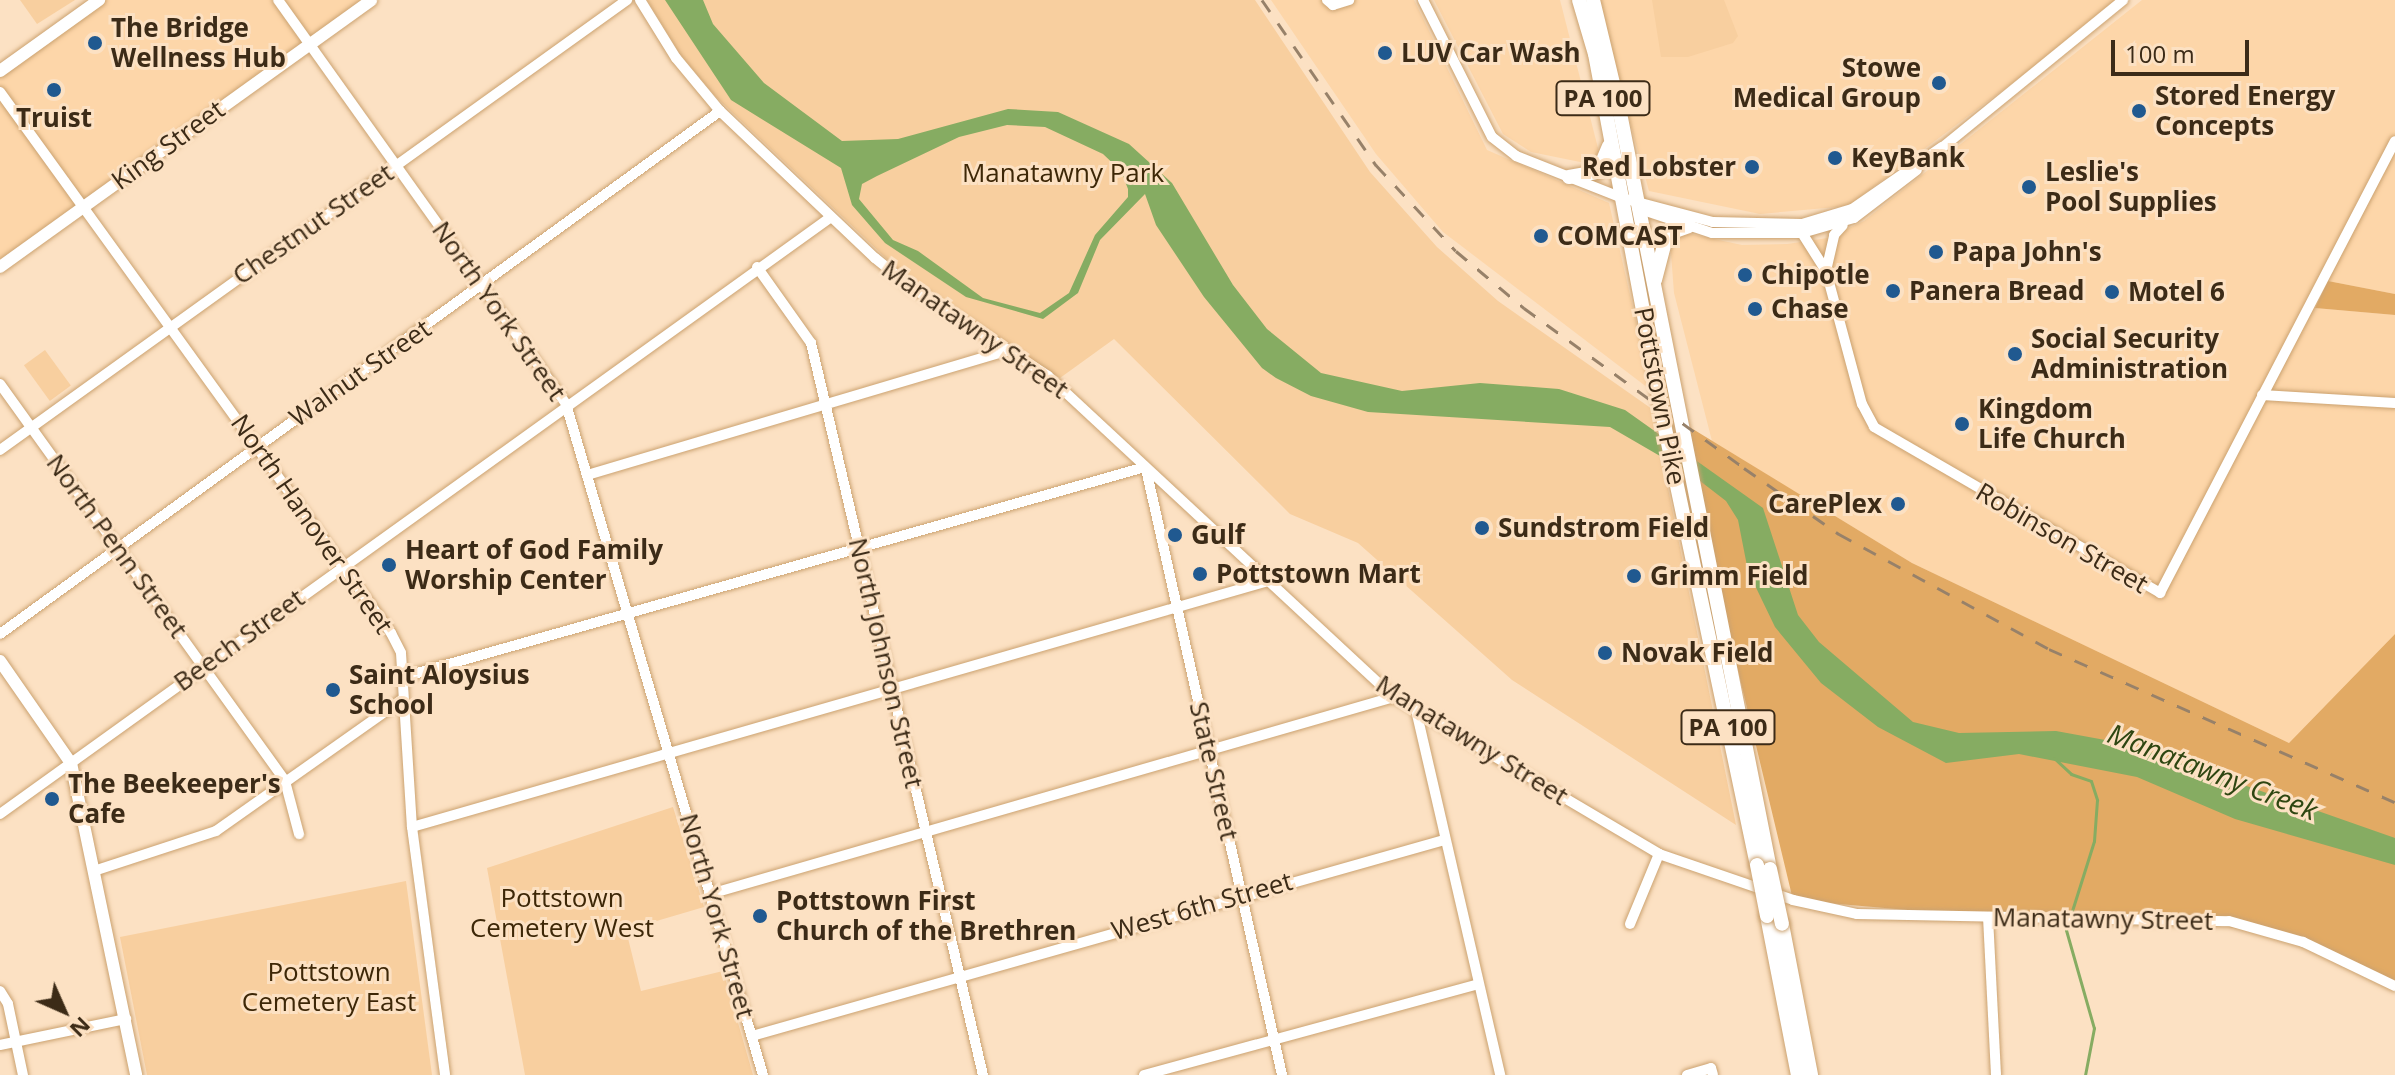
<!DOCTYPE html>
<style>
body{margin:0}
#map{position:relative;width:2395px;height:1075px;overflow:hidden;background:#fce1c3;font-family:"Open Sans",sans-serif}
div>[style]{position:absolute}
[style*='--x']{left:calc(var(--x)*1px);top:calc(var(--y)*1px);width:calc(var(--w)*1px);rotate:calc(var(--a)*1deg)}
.built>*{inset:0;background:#fdd6a9}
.green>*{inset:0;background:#f8cf9f;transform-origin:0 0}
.forest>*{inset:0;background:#e2aa64}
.water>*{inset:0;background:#86ac62}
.stream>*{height:3px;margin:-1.5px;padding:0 1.5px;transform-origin:1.5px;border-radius:1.5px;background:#86ac62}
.roads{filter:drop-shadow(0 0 2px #cba270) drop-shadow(0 0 2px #cba270)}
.minor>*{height:10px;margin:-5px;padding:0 5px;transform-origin:5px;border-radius:5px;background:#fff}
.major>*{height:12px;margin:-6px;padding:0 6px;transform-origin:6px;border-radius:6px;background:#fff}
.highway>*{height:14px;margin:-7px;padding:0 7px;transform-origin:7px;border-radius:7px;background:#fff}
.rail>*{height:3px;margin-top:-1.5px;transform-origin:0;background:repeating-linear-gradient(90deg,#978169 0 14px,transparent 0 28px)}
.bridges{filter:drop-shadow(0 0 2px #cba270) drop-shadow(0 0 2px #cba270)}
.highway-bridge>*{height:14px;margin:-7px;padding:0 7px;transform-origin:7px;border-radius:7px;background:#fff}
.dots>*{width:22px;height:22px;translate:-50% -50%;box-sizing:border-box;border:4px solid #fce1c3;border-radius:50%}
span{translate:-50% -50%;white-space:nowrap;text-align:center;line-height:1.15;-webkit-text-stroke:6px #fce1c3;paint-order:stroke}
.shield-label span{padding:2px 6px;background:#fce1c3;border:2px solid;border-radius:6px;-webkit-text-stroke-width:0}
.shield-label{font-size:24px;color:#3c2b17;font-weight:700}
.poi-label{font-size:26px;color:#3c2b17;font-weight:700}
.left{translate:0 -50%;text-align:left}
.right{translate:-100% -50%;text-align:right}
.street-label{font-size:26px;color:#3c2b17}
.park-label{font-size:26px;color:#3d2707}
.water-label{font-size:28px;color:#2e4611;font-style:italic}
.north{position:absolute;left:24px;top:971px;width:80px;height:80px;-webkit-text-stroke:6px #fce1c3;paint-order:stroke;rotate:135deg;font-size:22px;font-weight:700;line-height:32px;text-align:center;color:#3c2b17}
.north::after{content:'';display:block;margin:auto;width:28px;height:36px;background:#3c2b17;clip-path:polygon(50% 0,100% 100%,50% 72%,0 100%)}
.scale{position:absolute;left:2111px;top:40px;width:138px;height:36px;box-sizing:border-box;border:4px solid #3c2b17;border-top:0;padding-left:10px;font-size:24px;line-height:28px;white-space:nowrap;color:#3c2b17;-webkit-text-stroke:6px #fce1c3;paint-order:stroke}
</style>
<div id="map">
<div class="built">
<i style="clip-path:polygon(99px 0,370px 0,0 266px,0 71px)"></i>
<i style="clip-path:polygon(1271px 0,1414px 0,1487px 150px,1609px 203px,1652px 391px,1443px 232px,1376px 154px)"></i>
<i style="clip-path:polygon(1434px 0,1560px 0,1599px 152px,1590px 164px,1531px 152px,1503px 134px)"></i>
<i style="clip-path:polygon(1596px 0,2123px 0,1848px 206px,1760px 214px,1649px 191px)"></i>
<i style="clip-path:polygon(2142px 0,2395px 0,2395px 294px,2328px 281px,2315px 308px,2395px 315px,2395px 634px,2289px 743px,1912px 563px,1712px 441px,1674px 293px,1670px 240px,1686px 233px,1742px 245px,1787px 244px,1828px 238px,1864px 221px)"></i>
</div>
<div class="green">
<i style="clip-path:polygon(20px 0,75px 0,37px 24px)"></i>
<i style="clip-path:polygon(647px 0,1255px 0,1370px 172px,1437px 247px,1498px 301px,1652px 409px,1736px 825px,1512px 680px,1358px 543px,1290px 514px,1114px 339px,1060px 378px,907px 278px,715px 96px,680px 54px)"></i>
<i style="clip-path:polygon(1652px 0,1724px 0,1738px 36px,1733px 43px,1688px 57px,1661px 57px)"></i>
<i style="left:45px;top:350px;width:44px;height:26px;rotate:54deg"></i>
<i style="clip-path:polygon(673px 807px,704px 907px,626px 930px,641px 991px,723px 971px,753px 1075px,525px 1075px,487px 868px)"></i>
<i style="clip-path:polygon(406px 881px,432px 1075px,147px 1075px,120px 937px)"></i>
</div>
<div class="forest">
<i style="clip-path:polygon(2328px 281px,2395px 294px,2395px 315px,2315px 308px)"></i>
<i style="clip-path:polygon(1678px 420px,1912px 563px,2289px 743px,2395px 634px,2395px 985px,2303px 942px,2175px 916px,1988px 917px,1793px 900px)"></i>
</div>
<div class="water">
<i style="clip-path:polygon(evenodd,665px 0,703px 0,713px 24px,764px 83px,842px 141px,898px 139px,1008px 109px,1058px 112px,1129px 144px,1172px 183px,1233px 285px,1267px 329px,1321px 373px,1402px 391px,1480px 383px,1559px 389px,1625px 410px,1763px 508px,1798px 615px,1819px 642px,1913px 722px,1959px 733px,2056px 731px,2127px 744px,2395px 838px,2395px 865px,2235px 819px,2137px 777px,2019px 754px,1946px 763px,1878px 727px,1821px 683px,1775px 627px,1748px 571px,1738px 520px,1726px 501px,1691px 474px,1610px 427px,1368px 412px,1311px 396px,1276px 378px,1262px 368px,1204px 297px,1156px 225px,1145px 194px,1100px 240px,1078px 293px,1043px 319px,966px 297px,885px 243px,852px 205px,841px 168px,731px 100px,665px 0,1007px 125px,1045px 127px,1103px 154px,1121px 171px,1128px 189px,1128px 197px,1095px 235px,1069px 293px,1040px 313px,983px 298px,918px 251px,893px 240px,859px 199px,862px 184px,877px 176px,959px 137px,1007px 125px)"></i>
</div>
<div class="stream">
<i style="--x:2054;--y:758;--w:23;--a:43"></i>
<i style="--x:2071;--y:774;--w:21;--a:19"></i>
<i style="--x:2091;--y:781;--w:20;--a:72"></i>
<i style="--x:2097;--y:800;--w:41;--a:94.2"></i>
<i style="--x:2094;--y:841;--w:93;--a:107.5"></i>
<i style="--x:2066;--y:930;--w:102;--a:74.1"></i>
<i style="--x:2094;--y:1028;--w:48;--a:100.8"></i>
</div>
<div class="roads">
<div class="minor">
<i style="--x:278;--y:0;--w:496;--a:54.5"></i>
<i style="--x:566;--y:404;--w:699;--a:73.64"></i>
<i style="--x:640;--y:0;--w:68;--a:58.2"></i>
<i style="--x:676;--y:58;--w:69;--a:50.3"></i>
<i style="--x:720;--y:111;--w:214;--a:43.5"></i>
<i style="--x:875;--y:258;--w:46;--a:38.9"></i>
<i style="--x:911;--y:287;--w:163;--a:33"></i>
<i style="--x:1048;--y:376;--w:472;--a:42.9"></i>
<i style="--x:1394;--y:697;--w:308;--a:30.6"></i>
<i style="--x:1659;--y:854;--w:142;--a:18.9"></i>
<i style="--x:1793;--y:900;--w:66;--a:12.3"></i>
<i style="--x:1857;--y:914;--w:372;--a:1.1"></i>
<i style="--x:2229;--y:921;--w:77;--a:15.8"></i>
<i style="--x:2303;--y:942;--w:102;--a:25.6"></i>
<i style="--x:1327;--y:0;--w:8;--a:40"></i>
<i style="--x:1333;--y:5;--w:17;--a:-17"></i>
<i style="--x:1423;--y:0;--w:153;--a:63.3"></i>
<i style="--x:1492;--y:137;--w:31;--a:38"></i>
<i style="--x:1516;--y:156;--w:114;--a:21.6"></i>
<i style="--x:1622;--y:198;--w:94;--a:14.8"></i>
<i style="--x:1713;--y:222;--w:89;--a:1.3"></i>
<i style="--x:1802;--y:224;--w:52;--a:-16.7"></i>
<i style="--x:1852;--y:209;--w:109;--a:-34.6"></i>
<i style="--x:0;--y:92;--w:668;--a:54.14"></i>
<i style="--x:391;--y:633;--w:22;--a:63"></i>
<i style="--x:401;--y:653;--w:174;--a:86.4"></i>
<i style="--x:412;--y:827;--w:250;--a:82.4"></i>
<i style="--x:1938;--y:151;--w:239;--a:-39.2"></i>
<i style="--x:1637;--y:208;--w:79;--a:18.4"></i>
<i style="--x:1712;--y:233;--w:90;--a:0"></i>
<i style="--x:1802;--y:233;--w:54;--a:-16.1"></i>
<i style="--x:1854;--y:218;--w:79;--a:-37.3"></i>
<i style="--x:1802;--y:224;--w:9;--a:90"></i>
<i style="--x:1802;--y:233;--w:45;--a:57.7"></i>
<i style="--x:1826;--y:271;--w:138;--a:74.9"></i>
<i style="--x:1862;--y:404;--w:26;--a:62"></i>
<i style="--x:1874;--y:427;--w:331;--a:30.1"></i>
<i style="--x:2160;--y:593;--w:509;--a:-62.53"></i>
<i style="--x:757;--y:267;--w:93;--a:54.6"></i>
<i style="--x:811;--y:343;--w:752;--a:76.78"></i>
<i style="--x:1826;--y:271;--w:37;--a:-77"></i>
<i style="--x:1834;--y:235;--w:13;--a:-48"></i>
<i style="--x:0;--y:384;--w:489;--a:54.3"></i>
<i style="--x:285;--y:781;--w:55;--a:75.2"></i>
<i style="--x:2262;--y:395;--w:133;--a:3.4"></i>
<i style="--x:0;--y:450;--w:772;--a:-35.67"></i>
<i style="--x:1146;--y:469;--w:621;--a:77.35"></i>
<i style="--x:587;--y:475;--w:440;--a:-16.5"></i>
<i style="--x:0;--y:634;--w:890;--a:-35.99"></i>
<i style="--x:403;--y:677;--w:771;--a:-15.8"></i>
<i style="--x:1416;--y:710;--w:375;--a:77"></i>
<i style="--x:0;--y:814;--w:1023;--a:-35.69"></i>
<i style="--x:412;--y:827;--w:891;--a:-16.03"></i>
<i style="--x:97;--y:870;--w:125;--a:-18.1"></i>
<i style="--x:216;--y:831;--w:228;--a:-35.2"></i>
<i style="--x:710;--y:894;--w:712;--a:-16.07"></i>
<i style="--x:1988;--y:917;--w:158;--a:87.1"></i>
<i style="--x:1630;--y:924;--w:76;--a:-67.5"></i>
<i style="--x:0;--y:991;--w:15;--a:58"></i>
<i style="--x:8;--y:1004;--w:73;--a:78.1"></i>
<i style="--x:752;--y:1036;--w:719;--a:-15.81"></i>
<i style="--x:0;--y:1045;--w:129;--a:-11.7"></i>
<i style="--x:1144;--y:1075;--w:346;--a:-15.2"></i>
<i style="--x:1687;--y:1075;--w:25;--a:-16"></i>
<i style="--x:1711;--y:1068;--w:7;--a:74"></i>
</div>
<div class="major">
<i style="--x:0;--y:71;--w:122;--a:-35.6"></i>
<i style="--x:0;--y:267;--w:457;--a:-35.7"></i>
<i style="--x:0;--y:661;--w:124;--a:55.2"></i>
<i style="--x:71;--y:763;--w:319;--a:78.2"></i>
</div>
<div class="highway">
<i style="--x:1579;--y:0;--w:56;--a:73.5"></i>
<i style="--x:1595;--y:54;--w:376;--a:79.4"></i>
<i style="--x:1664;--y:424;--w:451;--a:78.1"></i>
<i style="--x:1593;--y:0;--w:111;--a:76.5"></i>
<i style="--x:1619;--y:108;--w:776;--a:78.78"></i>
<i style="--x:1569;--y:177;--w:29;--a:-10"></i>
<i style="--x:1598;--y:172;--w:28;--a:-67"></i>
<i style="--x:1655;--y:280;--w:48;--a:-75.4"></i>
<i style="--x:1667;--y:234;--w:23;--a:-20"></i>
<i style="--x:1767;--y:916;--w:162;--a:79"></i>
<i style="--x:1782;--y:924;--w:154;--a:79.1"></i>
</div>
</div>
<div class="rail">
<i style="--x:1262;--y:0;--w:201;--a:55.4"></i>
<i style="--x:1376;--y:165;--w:117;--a:47.1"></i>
<i style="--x:1456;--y:251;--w:89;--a:40"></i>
<i style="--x:1524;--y:308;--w:272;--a:36"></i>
<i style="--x:1744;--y:468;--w:116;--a:34.8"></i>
<i style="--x:1839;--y:534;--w:239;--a:28.7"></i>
<i style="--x:2049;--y:649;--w:378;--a:23.9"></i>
</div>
<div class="bridges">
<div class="highway-bridge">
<i style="--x:1757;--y:865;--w:52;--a:78.9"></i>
<i style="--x:1770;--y:869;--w:56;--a:77.7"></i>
</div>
</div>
<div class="dots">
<i style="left:95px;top:43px;background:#205990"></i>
<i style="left:1385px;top:53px;background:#205990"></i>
<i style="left:1939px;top:83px;background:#205990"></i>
<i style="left:54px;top:90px;background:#205990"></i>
<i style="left:2139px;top:111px;background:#205990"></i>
<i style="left:1835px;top:158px;background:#205990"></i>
<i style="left:1752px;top:167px;background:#205990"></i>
<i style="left:2029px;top:187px;background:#205990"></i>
<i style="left:1541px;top:236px;background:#205990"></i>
<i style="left:1936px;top:252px;background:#205990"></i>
<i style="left:1745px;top:275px;background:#205990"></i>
<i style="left:1893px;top:291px;background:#205990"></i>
<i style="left:2112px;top:292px;background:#205990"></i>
<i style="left:1755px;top:309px;background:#205990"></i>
<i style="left:2015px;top:354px;background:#205990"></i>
<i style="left:1962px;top:424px;background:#205990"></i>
<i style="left:1898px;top:504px;background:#205990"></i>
<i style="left:1482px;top:528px;background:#205990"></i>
<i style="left:1175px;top:535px;background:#205990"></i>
<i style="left:389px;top:565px;background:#205990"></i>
<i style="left:1200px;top:574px;background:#205990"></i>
<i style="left:1634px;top:576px;background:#205990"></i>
<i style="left:1605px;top:653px;background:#205990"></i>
<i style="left:333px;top:690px;background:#205990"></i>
<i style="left:52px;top:799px;background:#205990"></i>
<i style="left:760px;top:916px;background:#205990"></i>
</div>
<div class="shield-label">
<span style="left:1603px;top:98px">PA 100</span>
<span style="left:1728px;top:727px">PA 100</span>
</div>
<div class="poi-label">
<span class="left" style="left:111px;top:43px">The Bridge<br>Wellness Hub</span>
<span class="left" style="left:1401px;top:53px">LUV Car Wash</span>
<span class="right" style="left:1921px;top:83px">Stowe<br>Medical Group</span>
<span class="left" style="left:2155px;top:111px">Stored Energy<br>Concepts</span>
<span style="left:54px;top:118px">Truist</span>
<span class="left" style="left:1851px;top:158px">KeyBank</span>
<span class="right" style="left:1736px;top:167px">Red Lobster</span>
<span class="left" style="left:2045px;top:187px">Leslie's<br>Pool Supplies</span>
<span class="left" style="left:1557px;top:236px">COMCAST</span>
<span class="left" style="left:1952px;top:252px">Papa John's</span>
<span class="left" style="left:1761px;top:275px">Chipotle</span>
<span class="left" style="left:1909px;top:291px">Panera Bread</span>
<span class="left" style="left:2128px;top:292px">Motel 6</span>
<span class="left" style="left:1771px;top:309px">Chase</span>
<span class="left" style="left:2031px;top:354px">Social Security<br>Administration</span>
<span class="left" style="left:1978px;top:424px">Kingdom<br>Life Church</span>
<span class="right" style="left:1882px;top:504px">CarePlex</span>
<span class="left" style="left:1498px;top:528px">Sundstrom Field</span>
<span class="left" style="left:1191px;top:535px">Gulf</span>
<span class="left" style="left:405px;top:565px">Heart of God Family<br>Worship Center</span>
<span class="left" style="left:1216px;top:574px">Pottstown Mart</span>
<span class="left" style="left:1650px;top:576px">Grimm Field</span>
<span class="left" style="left:1621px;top:653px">Novak Field</span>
<span class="left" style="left:349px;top:690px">Saint Aloysius<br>School</span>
<span class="left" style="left:68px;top:799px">The Beekeeper's<br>Cafe</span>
<span class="left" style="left:776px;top:916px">Pottstown First<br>Church of the Brethren</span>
</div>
<div class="street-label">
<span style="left:168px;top:145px;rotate:-36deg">King Street</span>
<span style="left:313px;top:224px;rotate:-35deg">Chestnut Street</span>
<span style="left:499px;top:311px;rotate:55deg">North York Street</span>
<span style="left:975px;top:329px;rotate:35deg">Manatawny Street</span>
<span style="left:360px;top:373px;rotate:-35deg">Walnut Street</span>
<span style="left:1660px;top:396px;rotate:79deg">Pottstown Pike</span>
<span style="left:312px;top:524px;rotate:55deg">North Hanover Street</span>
<span style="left:2062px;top:538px;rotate:30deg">Robinson Street</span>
<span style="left:117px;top:546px;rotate:54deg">North Penn Street</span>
<span style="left:239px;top:640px;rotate:-36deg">Beech Street</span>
<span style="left:886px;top:663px;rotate:77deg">North Johnson Street</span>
<span style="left:1472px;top:740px;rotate:32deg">Manatawny Street</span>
<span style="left:1214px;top:771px;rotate:77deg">State Street</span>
<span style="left:1202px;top:906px;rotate:-16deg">West 6th Street</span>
<span style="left:717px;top:916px;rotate:74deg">North York Street</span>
<span style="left:2103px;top:919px;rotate:1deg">Manatawny Street</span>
</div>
<div class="park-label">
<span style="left:1063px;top:173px">Manatawny Park</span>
<span style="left:562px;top:913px">Pottstown<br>Cemetery West</span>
<span style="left:329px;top:987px">Pottstown<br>Cemetery East</span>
</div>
<div class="water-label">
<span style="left:2213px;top:771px;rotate:21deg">Manatawny Creek</span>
</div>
<div class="north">N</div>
<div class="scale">100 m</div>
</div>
